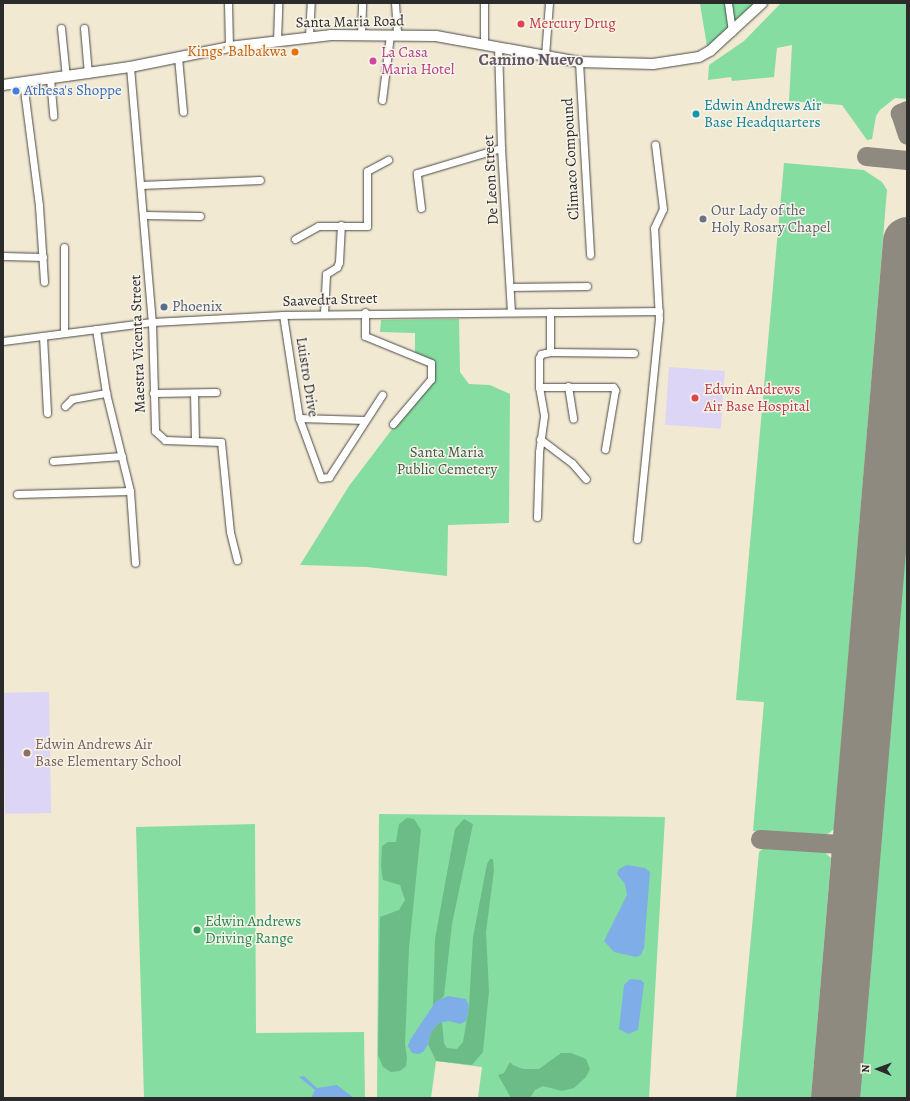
<!DOCTYPE html>
<style>
body{margin:0}
#map{position:relative;width:910px;height:1101px;overflow:hidden;background:#f2e9d3;font-family:Alegreya,serif}
div>[style]{position:absolute}
[style*='--x']{left:calc(var(--x)*1px);top:calc(var(--y)*1px);width:calc(var(--w)*1px);rotate:calc(var(--a)*1deg)}
.built>*{inset:0;background:#ddd5f6;transform-origin:0 0}
.green>*{inset:0;background:#85dda1}
.forest>*{inset:0;background:#6cbc87}
.water>*{inset:0;background:#7eade8}
.taxiway>*{height:19px;margin:-9.5px;padding:0 9.5px;transform-origin:9.5px;border-radius:9.5px;background:#8e8a7f}
.runway>*{height:49px;margin:-24.5px;padding:0 24.5px;transform-origin:24.5px;border-radius:24.5px;background:#8e8a7f}
.roads{filter:drop-shadow(0 0 1px #494844) drop-shadow(0 0 1px #494844)}
.street>*{height:7px;margin:-3.5px;padding:0 3.5px;transform-origin:3.5px;border-radius:3.5px;background:#fff}
.secondary>*{height:10px;margin:-5px;padding:0 5px;transform-origin:5px;border-radius:5px;background:#fff}
.dots>*{width:11px;height:11px;translate:-50% -50%;box-sizing:border-box;border:2px solid #f7f3e8;border-radius:50%}
span{translate:-50% -50%;white-space:nowrap;text-align:center;line-height:1.15;-webkit-text-stroke:3px #f7f3e8;paint-order:stroke}
.street-label{font-size:15px;color:#2b2b2b}
.health-label{font-size:15px;color:#be3a42}
.left{translate:0 -50%;text-align:left}
.food-label{font-size:15px;color:#c56008}
.right{translate:-100% -50%;text-align:right}
.hotel-label{font-size:15px;color:#b23c85}
.shop-label{font-size:15px;color:#366cbe}
.culture-label{font-size:15px;color:#0d838f}
.worship-label{font-size:15px;color:#5b616d}
.service-label{font-size:15px;color:#4e5e75}
.park-label{font-size:15px;color:#425848}
.education-label{font-size:15px;color:#785e54}
.leisure-label{font-size:15px;color:#27864d}
.quarter-label{font-size:17px;color:#605767;font-weight:700}
.frame{position:absolute;inset:0;border:4px solid #2b2b2b;pointer-events:none}
.north{position:absolute;left:858px;top:1049px;width:40px;height:40px;-webkit-text-stroke:3px #f7f3e8;paint-order:stroke;rotate:271deg;font-size:11px;font-weight:700;line-height:16px;text-align:center;color:#2b2b2b}
.north::after{content:'';display:block;margin:auto;width:14px;height:18px;background:#2b2b2b;clip-path:polygon(50% 0,100% 100%,50% 72%,0 100%)}
</style>
<div id="map">
<div class="built">
<i style="left:669px;top:367px;width:56px;height:58px;rotate:4deg"></i>
<i style="left:49px;top:692px;width:121px;height:46px;rotate:89deg"></i>
</div>
<div class="green">
<i style="clip-path:polygon(725px 3px,730px 28px,707px 46px,700px 4px)"></i>
<i style="clip-path:polygon(730px 3px,756px 3px,733px 26px)"></i>
<i style="clip-path:polygon(781px 3px,907px 3px,907px 99px,895px 98px,880px 110px,876px 116px,872px 139px,867px 140px,842px 105px,789px 101px,792px 45px,777px 48px,774px 77px,732px 81px,731px 77px,708px 80px,709px 65px,744px 41px)"></i>
<i style="clip-path:polygon(784px 163px,864px 170px,882px 182px,887px 190px,834px 829px,824px 837px,753px 831px,764px 702px,736px 700px)"></i>
<i style="clip-path:polygon(459px 319px,460px 372px,469px 384px,490px 385px,510px 394px,509px 523px,448px 525px,447px 576px,367px 567px,300px 565px,349px 486px,399px 420px,433px 381px,433px 361px,415px 354px,415px 333px,380px 332px,381px 320px)"></i>
<i style="clip-path:polygon(907px 501px,907px 1098px,858px 1098px)"></i>
<i style="clip-path:polygon(379px 814px,665px 817px,649px 1098px,478px 1098px,482px 1067px,436px 1061px,431px 1098px,377px 1098px)"></i>
<i style="clip-path:polygon(255px 824px,256px 1033px,364px 1032px,365px 1098px,144px 1098px,136px 827px)"></i>
<i style="clip-path:polygon(768px 845px,821px 849px,831px 858px,811px 1098px,736px 1098px,759px 852px)"></i>
</div>
<div class="forest">
<i style="clip-path:polygon(407px 818px,414px 819px,421px 830px,409px 948px,405px 1044px,407px 1058px,406px 1066px,400px 1071px,391px 1072px,383px 1067px,378px 1055px,380px 917px,399px 910px,405px 900px,400px 885px,383px 880px,381px 867px,382px 846px,388px 842px,396px 842px,399px 824px)"></i>
<i style="clip-path:polygon(464px 819px,473px 824px,452px 924px,444px 996px,433px 1006px,435px 939px,455px 829px)"></i>
<i style="clip-path:polygon(490px 859px,493px 859px,494px 870px,486px 932px,489px 991px,483px 1052px,472px 1065px,436px 1061px,428px 1044px,431px 1032px,439px 1023px,442px 1022px,444px 1043px,447px 1048px,457px 1049px,463px 1042px,469px 1006px,473px 937px,487px 864px)"></i>
<i style="clip-path:polygon(561px 1053px,571px 1053px,586px 1059px,590px 1069px,586px 1077px,574px 1088px,562px 1091px,543px 1086px,535px 1090px,530px 1098px,511px 1098px,498px 1075px,504px 1073px,510px 1062px,513px 1065px,523px 1069px,539px 1069px)"></i>
</div>
<div class="water">
<i style="clip-path:polygon(627px 865px,645px 868px,650px 872px,644px 948px,641px 955px,636px 957px,614px 952px,604px 941px,627px 895px,625px 884px,617px 874px,619px 869px)"></i>
<i style="clip-path:polygon(630px 979px,641px 980px,644px 983px,638px 1030px,628px 1034px,619px 1029px,624px 985px)"></i>
<i style="clip-path:polygon(448px 996px,466px 999px,469px 1006px,466px 1021px,460px 1024px,449px 1021px,439px 1023px,431px 1032px,428px 1044px,424px 1051px,419px 1054px,412px 1053px,408px 1046px,410px 1040px,436px 1001px)"></i>
<i style="clip-path:polygon(304px 1076px,317px 1088px,337px 1085px,354px 1098px,311px 1098px,315px 1090px,299px 1077px)"></i>
</div>
<div class="taxiway">
<i style="--x:907;--y:110;--w:8;--a:157"></i>
<i style="--x:900;--y:113;--w:23;--a:72"></i>
<i style="--x:866;--y:156;--w:41;--a:5.6"></i>
<i style="--x:760;--y:839;--w:96;--a:3.6"></i>
</div>
<div class="runway">
<i style="--x:835;--y:1098;--w:860;--a:-85.2"></i>
</div>
<div class="roads">
<div class="street">
<i style="--x:228;--y:3;--w:44;--a:88.7"></i>
<i style="--x:395;--y:3;--w:32;--a:86"></i>
<i style="--x:484;--y:3;--w:41;--a:90"></i>
<i style="--x:728;--y:3;--w:29;--a:82"></i>
<i style="--x:61;--y:28;--w:49;--a:84.2"></i>
<i style="--x:84;--y:28;--w:46;--a:85"></i>
<i style="--x:361;--y:35;--w:32;--a:-88"></i>
<i style="--x:309;--y:36;--w:33;--a:-87"></i>
<i style="--x:277;--y:41;--w:38;--a:-88"></i>
<i style="--x:498;--y:46;--w:102;--a:88.3"></i>
<i style="--x:501;--y:148;--w:164;--a:86.5"></i>
<i style="--x:545;--y:56;--w:53;--a:-85.7"></i>
<i style="--x:178;--y:57;--w:55;--a:84.8"></i>
<i style="--x:579;--y:62;--w:193;--a:86.7"></i>
<i style="--x:130;--y:67;--w:256;--a:85.1"></i>
<i style="--x:152;--y:322;--w:109;--a:88.4"></i>
<i style="--x:155;--y:431;--w:13;--a:42"></i>
<i style="--x:165;--y:440;--w:56;--a:2"></i>
<i style="--x:221;--y:442;--w:90;--a:84.3"></i>
<i style="--x:230;--y:532;--w:29;--a:76"></i>
<i style="--x:50;--y:78;--w:38;--a:85"></i>
<i style="--x:23;--y:82;--w:125;--a:82.6"></i>
<i style="--x:39;--y:206;--w:76;--a:86.2"></i>
<i style="--x:382;--y:100;--w:65;--a:-83"></i>
<i style="--x:141;--y:185;--w:119;--a:-2.4"></i>
<i style="--x:421;--y:208;--w:35;--a:-97"></i>
<i style="--x:417;--y:173;--w:88;--a:-16.6"></i>
<i style="--x:144;--y:215;--w:56;--a:1"></i>
<i style="--x:295;--y:239;--w:26;--a:-29"></i>
<i style="--x:318;--y:226;--w:49;--a:0"></i>
<i style="--x:367;--y:226;--w:55;--a:-90"></i>
<i style="--x:367;--y:171;--w:24;--a:-28"></i>
<i style="--x:64;--y:247;--w:86;--a:90"></i>
<i style="--x:3;--y:256;--w:40;--a:1.4"></i>
<i style="--x:511;--y:287;--w:76;--a:-0.8"></i>
<i style="--x:365;--y:312;--w:24;--a:90"></i>
<i style="--x:365;--y:336;--w:71;--a:22.2"></i>
<i style="--x:431;--y:363;--w:16;--a:90"></i>
<i style="--x:431;--y:379;--w:59;--a:130.2"></i>
<i style="--x:324;--y:313;--w:39;--a:-87"></i>
<i style="--x:326;--y:274;--w:13;--a:-32"></i>
<i style="--x:337;--y:267;--w:5;--a:-68"></i>
<i style="--x:339;--y:262;--w:37;--a:-87"></i>
<i style="--x:283;--y:315;--w:104;--a:81.2"></i>
<i style="--x:299;--y:418;--w:64;--a:69.9"></i>
<i style="--x:321;--y:478;--w:8;--a:-7"></i>
<i style="--x:329;--y:477;--w:98;--a:-57.1"></i>
<i style="--x:96;--y:329;--w:65;--a:81.1"></i>
<i style="--x:106;--y:393;--w:101;--a:76.2"></i>
<i style="--x:130;--y:491;--w:72;--a:86"></i>
<i style="--x:43;--y:336;--w:77;--a:87"></i>
<i style="--x:3;--y:341;--w:150;--a:-7.3"></i>
<i style="--x:152;--y:322;--w:131;--a:-3.1"></i>
<i style="--x:283;--y:315;--w:376;--a:-0.6"></i>
<i style="--x:550;--y:352;--w:40;--a:-90"></i>
<i style="--x:568;--y:386;--w:33;--a:81"></i>
<i style="--x:539;--y:387;--w:74;--a:0"></i>
<i style="--x:613;--y:387;--w:4;--a:56"></i>
<i style="--x:615;--y:390;--w:60;--a:99.6"></i>
<i style="--x:153;--y:393;--w:63;--a:-0.9"></i>
<i style="--x:194;--y:393;--w:48;--a:88.8"></i>
<i style="--x:65;--y:406;--w:10;--a:-45"></i>
<i style="--x:72;--y:399;--w:35;--a:-10"></i>
<i style="--x:299;--y:418;--w:66;--a:1.7"></i>
<i style="--x:540;--y:439;--w:40;--a:37"></i>
<i style="--x:572;--y:463;--w:21;--a:49"></i>
<i style="--x:53;--y:461;--w:69;--a:-4.1"></i>
<i style="--x:17;--y:494;--w:113;--a:-1.5"></i>
<i style="--x:537;--y:517;--w:65;--a:-88.2"></i>
<i style="--x:539;--y:452;--w:37;--a:-82"></i>
<i style="--x:544;--y:415;--w:28;--a:-100"></i>
<i style="--x:539;--y:387;--w:29;--a:-90"></i>
<i style="--x:539;--y:358;--w:4;--a:-63"></i>
<i style="--x:541;--y:354;--w:9;--a:-13"></i>
<i style="--x:550;--y:352;--w:84;--a:0.7"></i>
<i style="--x:637;--y:539;--w:221;--a:-84.3"></i>
<i style="--x:659;--y:319;--w:91;--a:-93.1"></i>
<i style="--x:654;--y:228;--w:21;--a:-65"></i>
<i style="--x:663;--y:209;--w:65;--a:-97"></i>
</div>
<div class="secondary">
<i style="--x:3;--y:85;--w:128;--a:-8.1"></i>
<i style="--x:130;--y:67;--w:101;--a:-11.4"></i>
<i style="--x:229;--y:47;--w:103;--a:-6.7"></i>
<i style="--x:331;--y:35;--w:105;--a:0.5"></i>
<i style="--x:436;--y:36;--w:145;--a:10.3"></i>
<i style="--x:579;--y:62;--w:74;--a:1.5"></i>
<i style="--x:653;--y:64;--w:47;--a:-8.7"></i>
<i style="--x:699;--y:57;--w:13;--a:-29"></i>
<i style="--x:710;--y:51;--w:71;--a:-42.7"></i>
</div>
</div>
<div class="dots">
<i style="left:521px;top:24px;background:#e0444e"></i>
<i style="left:295px;top:52px;background:#e8710a"></i>
<i style="left:373px;top:61px;background:#d1479c"></i>
<i style="left:16px;top:91px;background:#3f7fe0"></i>
<i style="left:696px;top:114px;background:#0f9aa8"></i>
<i style="left:703px;top:219px;background:#6b7280"></i>
<i style="left:164px;top:307px;background:#5c6f8a"></i>
<i style="left:695px;top:398px;background:#e0444e"></i>
<i style="left:27px;top:753px;background:#8d6e63"></i>
<i style="left:197px;top:930px;background:#2e9e5b"></i>
</div>
<div class="street-label">
<span style="left:350px;top:22px;rotate:-1deg">Santa Maria Road</span>
<span style="left:571px;top:159px;rotate:-93deg">Climaco Compound</span>
<span style="left:491px;top:180px;rotate:-93deg">De Leon Street</span>
<span style="left:330px;top:300px;rotate:-2deg">Saavedra Street</span>
<span style="left:138px;top:344px;rotate:-92deg">Maestra Vicenta Street</span>
<span style="left:307px;top:377px;rotate:81deg">Luistro Drive</span>
</div>
<div class="health-label">
<span class="left" style="left:529px;top:24px">Mercury Drug</span>
<span class="left" style="left:704px;top:398px">Edwin Andrews<br>Air Base Hospital</span>
</div>
<div class="food-label">
<span class="right" style="left:287px;top:52px">Kings' Balbakwa</span>
</div>
<div class="hotel-label">
<span class="left" style="left:381px;top:61px">La Casa<br>Maria Hotel</span>
</div>
<div class="shop-label">
<span class="left" style="left:24px;top:91px">Athesa's Shoppe</span>
</div>
<div class="culture-label">
<span class="left" style="left:704px;top:114px">Edwin Andrews Air<br>Base Headquarters</span>
</div>
<div class="worship-label">
<span class="left" style="left:711px;top:219px">Our Lady of the<br>Holy Rosary Chapel</span>
</div>
<div class="service-label">
<span class="left" style="left:172px;top:307px">Phoenix</span>
</div>
<div class="park-label">
<span style="left:447px;top:461px">Santa Maria<br>Public Cemetery</span>
</div>
<div class="education-label">
<span class="left" style="left:35px;top:753px">Edwin Andrews Air<br>Base Elementary School</span>
</div>
<div class="leisure-label">
<span class="left" style="left:205px;top:930px">Edwin Andrews<br>Driving Range</span>
</div>
<div class="quarter-label">
<span style="left:531px;top:60px">Camino Nuevo</span>
</div>
<div class="frame"></div>
<div class="north">N</div>
</div>
